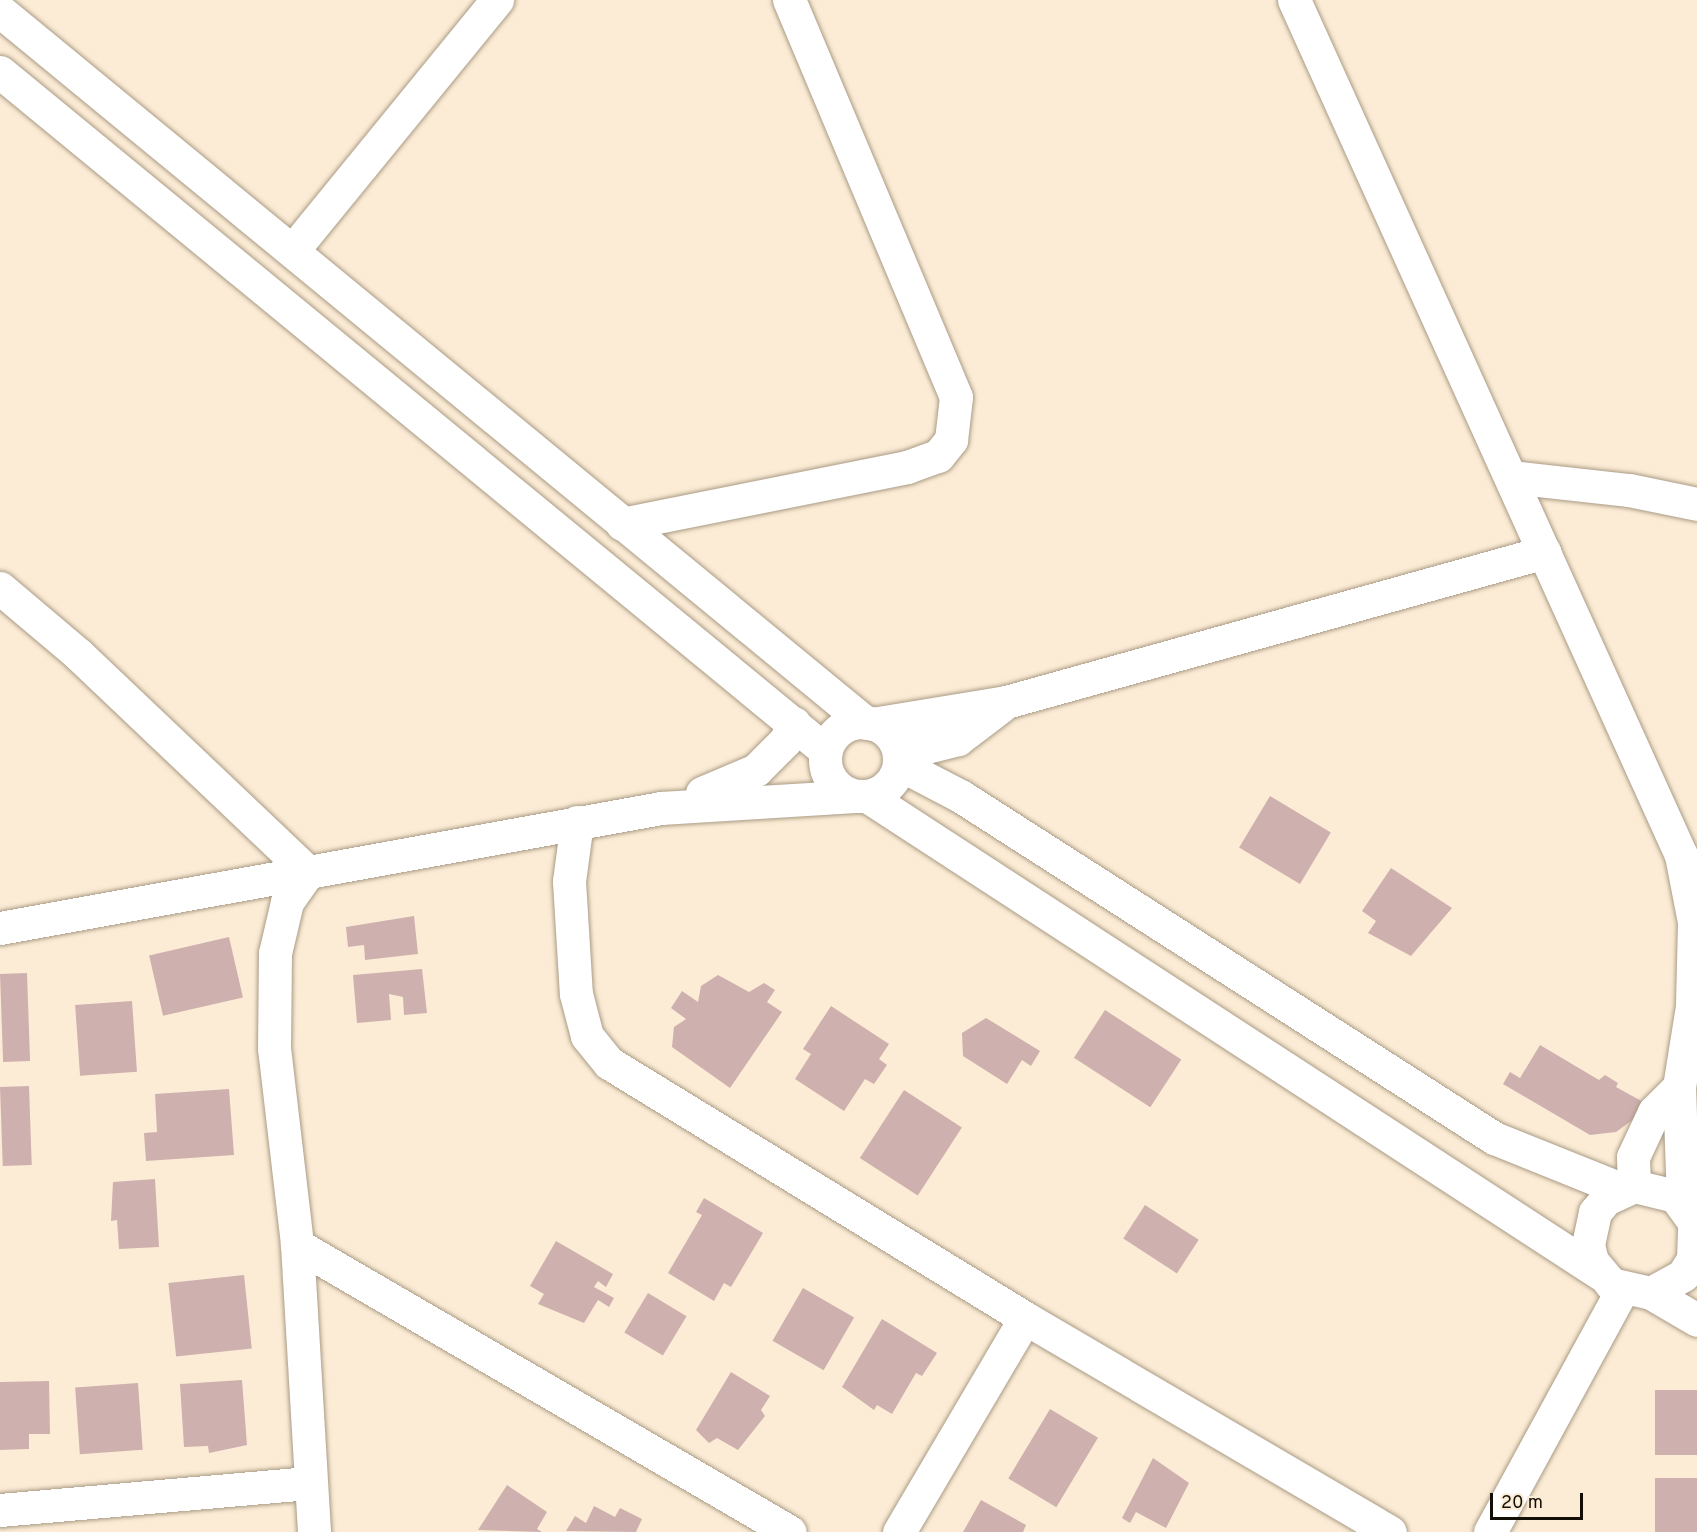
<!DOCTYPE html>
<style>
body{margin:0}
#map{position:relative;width:1697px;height:1532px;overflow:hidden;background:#fcecd5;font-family:Overpass,sans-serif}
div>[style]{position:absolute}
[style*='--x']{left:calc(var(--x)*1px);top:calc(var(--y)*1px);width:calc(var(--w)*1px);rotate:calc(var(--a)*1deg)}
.building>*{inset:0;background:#ceb0ae;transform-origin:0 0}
.roads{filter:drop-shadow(0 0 2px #aa9b86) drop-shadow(0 0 2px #aa9b86)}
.minor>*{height:33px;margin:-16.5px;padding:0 16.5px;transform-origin:16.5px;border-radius:16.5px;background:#fff}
.major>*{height:33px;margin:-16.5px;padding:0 16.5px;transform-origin:16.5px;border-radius:16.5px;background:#fff}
.major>.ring{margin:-16.5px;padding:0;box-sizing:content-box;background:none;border:33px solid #fff;border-radius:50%}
span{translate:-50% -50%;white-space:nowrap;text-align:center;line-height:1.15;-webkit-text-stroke:4.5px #fcecd5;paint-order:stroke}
.scale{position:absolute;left:1490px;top:1493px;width:93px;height:27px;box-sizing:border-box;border:3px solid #130e07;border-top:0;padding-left:8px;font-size:18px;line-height:21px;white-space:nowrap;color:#130e07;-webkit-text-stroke:4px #fcecd5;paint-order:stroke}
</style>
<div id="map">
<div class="building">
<i style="left:1270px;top:796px;width:71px;height:60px;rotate:31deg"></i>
<i style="clip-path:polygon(1391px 868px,1452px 908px,1411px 956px,1368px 933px,1376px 921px,1362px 911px)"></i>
<i style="clip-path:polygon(414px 916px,418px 954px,365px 960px,364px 945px,348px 947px,346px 927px)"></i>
<i style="left:229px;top:937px;width:62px;height:82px;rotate:77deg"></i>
<i style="clip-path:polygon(422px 969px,427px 1013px,404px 1015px,403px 997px,389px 994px,391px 1020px,357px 1023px,353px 975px)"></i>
<i style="left:27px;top:973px;width:88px;height:27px;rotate:88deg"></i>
<i style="clip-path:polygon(718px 975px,749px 992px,764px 983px,775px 990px,767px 1002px,782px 1012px,730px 1088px,672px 1047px,674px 1027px,686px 1019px,671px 1008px,682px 991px,698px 1002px,701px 986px)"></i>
<i style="left:132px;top:1001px;width:71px;height:57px;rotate:86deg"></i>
<i style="clip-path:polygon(831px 1006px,889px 1044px,879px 1059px,887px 1065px,874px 1084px,865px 1079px,844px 1111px,795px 1079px,811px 1054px,803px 1049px)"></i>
<i style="left:1105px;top:1010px;width:91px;height:57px;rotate:33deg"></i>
<i style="clip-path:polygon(986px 1018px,1040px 1051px,1031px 1066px,1022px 1060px,1007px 1084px,963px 1056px,962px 1033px)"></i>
<i style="clip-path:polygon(1540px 1045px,1599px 1080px,1605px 1075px,1618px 1083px,1616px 1087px,1645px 1103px,1638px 1116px,1616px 1132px,1590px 1135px,1503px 1084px,1510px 1072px,1520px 1078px)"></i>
<i style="left:29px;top:1086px;width:79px;height:29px;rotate:88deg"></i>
<i style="clip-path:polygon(229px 1089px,234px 1155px,146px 1161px,144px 1133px,157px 1132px,155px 1094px)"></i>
<i style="left:904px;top:1090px;width:69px;height:81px;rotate:33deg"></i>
<i style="clip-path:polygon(155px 1179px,159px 1247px,119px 1249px,117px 1220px,111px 1221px,113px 1182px)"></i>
<i style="clip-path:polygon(704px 1198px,763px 1233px,731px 1287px,724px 1283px,714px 1301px,668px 1273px,702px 1215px,696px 1212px)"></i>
<i style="left:1145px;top:1205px;width:64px;height:40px;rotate:33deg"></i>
<i style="clip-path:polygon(556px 1241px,613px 1274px,606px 1287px,598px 1281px,594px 1287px,614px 1298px,609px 1307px,598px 1300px,584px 1323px,538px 1304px,544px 1294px,530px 1286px)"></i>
<i style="left:244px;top:1275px;width:74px;height:76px;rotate:84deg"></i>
<i style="left:803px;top:1288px;width:59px;height:61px;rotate:30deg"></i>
<i style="left:648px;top:1293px;width:45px;height:46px;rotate:31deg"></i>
<i style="clip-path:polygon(882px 1319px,937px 1353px,922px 1376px,916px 1373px,892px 1414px,877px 1405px,874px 1410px,842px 1387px)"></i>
<i style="clip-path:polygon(731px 1372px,770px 1396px,761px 1410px,765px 1416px,738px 1450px,717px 1438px,709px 1443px,696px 1430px)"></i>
<i style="clip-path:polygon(242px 1380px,247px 1445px,209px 1453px,208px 1446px,184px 1447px,180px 1384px)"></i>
<i style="clip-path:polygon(49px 1381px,50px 1434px,29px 1434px,29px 1449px,0 1450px,0 1382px)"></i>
<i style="left:138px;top:1383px;width:67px;height:63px;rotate:86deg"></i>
<i style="left:1655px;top:1390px;width:42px;height:65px"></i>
<i style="left:1050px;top:1409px;width:56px;height:81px;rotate:31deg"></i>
<i style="clip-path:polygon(1153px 1458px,1189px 1483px,1166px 1528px,1136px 1512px,1130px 1523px,1122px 1518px)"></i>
<i style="left:1697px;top:1478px;width:54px;height:42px;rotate:90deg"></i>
<i style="clip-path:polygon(507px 1485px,547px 1512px,537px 1529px,542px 1532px,478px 1530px)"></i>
<i style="clip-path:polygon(981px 1500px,1026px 1525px,1023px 1532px,963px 1532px)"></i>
<i style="clip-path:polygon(594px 1506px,615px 1517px,620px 1508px,642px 1519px,636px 1532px,566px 1531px,575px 1516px,586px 1523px)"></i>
</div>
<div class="roads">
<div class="minor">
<i style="--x:1294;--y:0;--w:939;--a:65.65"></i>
<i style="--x:1681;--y:855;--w:68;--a:79"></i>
<i style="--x:1694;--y:922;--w:84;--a:91.4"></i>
<i style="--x:1692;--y:1006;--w:82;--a:99.1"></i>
<i style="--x:1679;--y:1087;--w:115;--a:88"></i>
<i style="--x:293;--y:250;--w:323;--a:-50.8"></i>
<i style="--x:1511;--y:477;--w:119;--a:6.3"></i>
<i style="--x:1629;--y:490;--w:69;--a:11.6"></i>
<i style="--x:622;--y:524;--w:291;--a:-11.3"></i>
<i style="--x:907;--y:467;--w:33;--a:-20"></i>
<i style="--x:938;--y:456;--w:21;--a:-51"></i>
<i style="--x:951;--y:440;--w:43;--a:-83.4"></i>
<i style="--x:956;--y:397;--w:431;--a:-112.8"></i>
<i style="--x:0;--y:588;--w:102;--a:40.2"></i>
<i style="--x:78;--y:654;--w:317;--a:43.5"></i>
<i style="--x:308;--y:872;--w:37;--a:125"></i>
<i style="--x:287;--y:902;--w:52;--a:103.2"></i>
<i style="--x:275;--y:953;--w:95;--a:90.6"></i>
<i style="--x:274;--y:1048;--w:198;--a:83.3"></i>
<i style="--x:297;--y:1245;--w:288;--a:86.6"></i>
<i style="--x:872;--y:724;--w:136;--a:-9.3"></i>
<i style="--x:1006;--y:702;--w:559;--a:-15.55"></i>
<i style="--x:899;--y:754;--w:61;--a:-14.3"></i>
<i style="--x:958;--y:739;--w:53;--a:-37.3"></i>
<i style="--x:702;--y:793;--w:59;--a:-23.1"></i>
<i style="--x:756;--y:770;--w:41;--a:-45"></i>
<i style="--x:785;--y:741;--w:20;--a:-63"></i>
<i style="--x:577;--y:822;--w:60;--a:97.7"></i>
<i style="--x:569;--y:881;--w:113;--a:86.5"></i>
<i style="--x:576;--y:994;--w:43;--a:75.3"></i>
<i style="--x:587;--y:1036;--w:35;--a:51"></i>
<i style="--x:609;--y:1063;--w:488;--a:31.5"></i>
<i style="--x:1025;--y:1318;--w:423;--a:30.4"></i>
<i style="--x:0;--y:928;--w:672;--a:-10.29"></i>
<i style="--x:661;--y:808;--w:198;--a:-3.5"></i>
<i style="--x:1634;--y:1186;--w:29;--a:-92"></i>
<i style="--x:1633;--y:1157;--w:50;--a:-65"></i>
<i style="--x:1654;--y:1112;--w:35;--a:-45"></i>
<i style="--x:297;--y:1245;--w:570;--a:30.21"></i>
<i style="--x:0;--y:1510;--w:312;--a:-5"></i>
<i style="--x:899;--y:1532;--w:248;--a:-59.5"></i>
<i style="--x:1490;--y:1532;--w:276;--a:-61.4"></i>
</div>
<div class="major">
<i style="--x:0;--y:11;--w:1121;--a:39.43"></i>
<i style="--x:0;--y:72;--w:1069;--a:39.42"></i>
<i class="ring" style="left:825px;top:722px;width:41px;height:41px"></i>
<i style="--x:899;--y:764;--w:71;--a:27.6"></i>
<i style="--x:962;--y:797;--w:632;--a:32.66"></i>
<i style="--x:1494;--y:1138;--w:137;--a:21.9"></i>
<i style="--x:867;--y:796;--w:876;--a:33.07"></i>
<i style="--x:1651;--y:1293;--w:37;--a:-29"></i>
<i style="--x:1683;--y:1275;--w:19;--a:-58"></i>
<i style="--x:1693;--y:1259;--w:37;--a:-88"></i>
<i style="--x:1694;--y:1222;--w:32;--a:-126"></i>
<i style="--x:1675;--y:1196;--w:42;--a:-166.3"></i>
<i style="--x:1634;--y:1186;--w:31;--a:155"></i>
<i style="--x:1606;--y:1199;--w:17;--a:130"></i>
<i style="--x:1595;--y:1212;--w:34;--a:102"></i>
<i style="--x:1588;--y:1245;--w:16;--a:76"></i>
<i style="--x:1592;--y:1261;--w:30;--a:50"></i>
<i style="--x:1611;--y:1284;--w:41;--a:12.7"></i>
<i style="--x:1651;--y:1293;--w:53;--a:30.4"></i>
</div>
</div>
<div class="scale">20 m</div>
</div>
